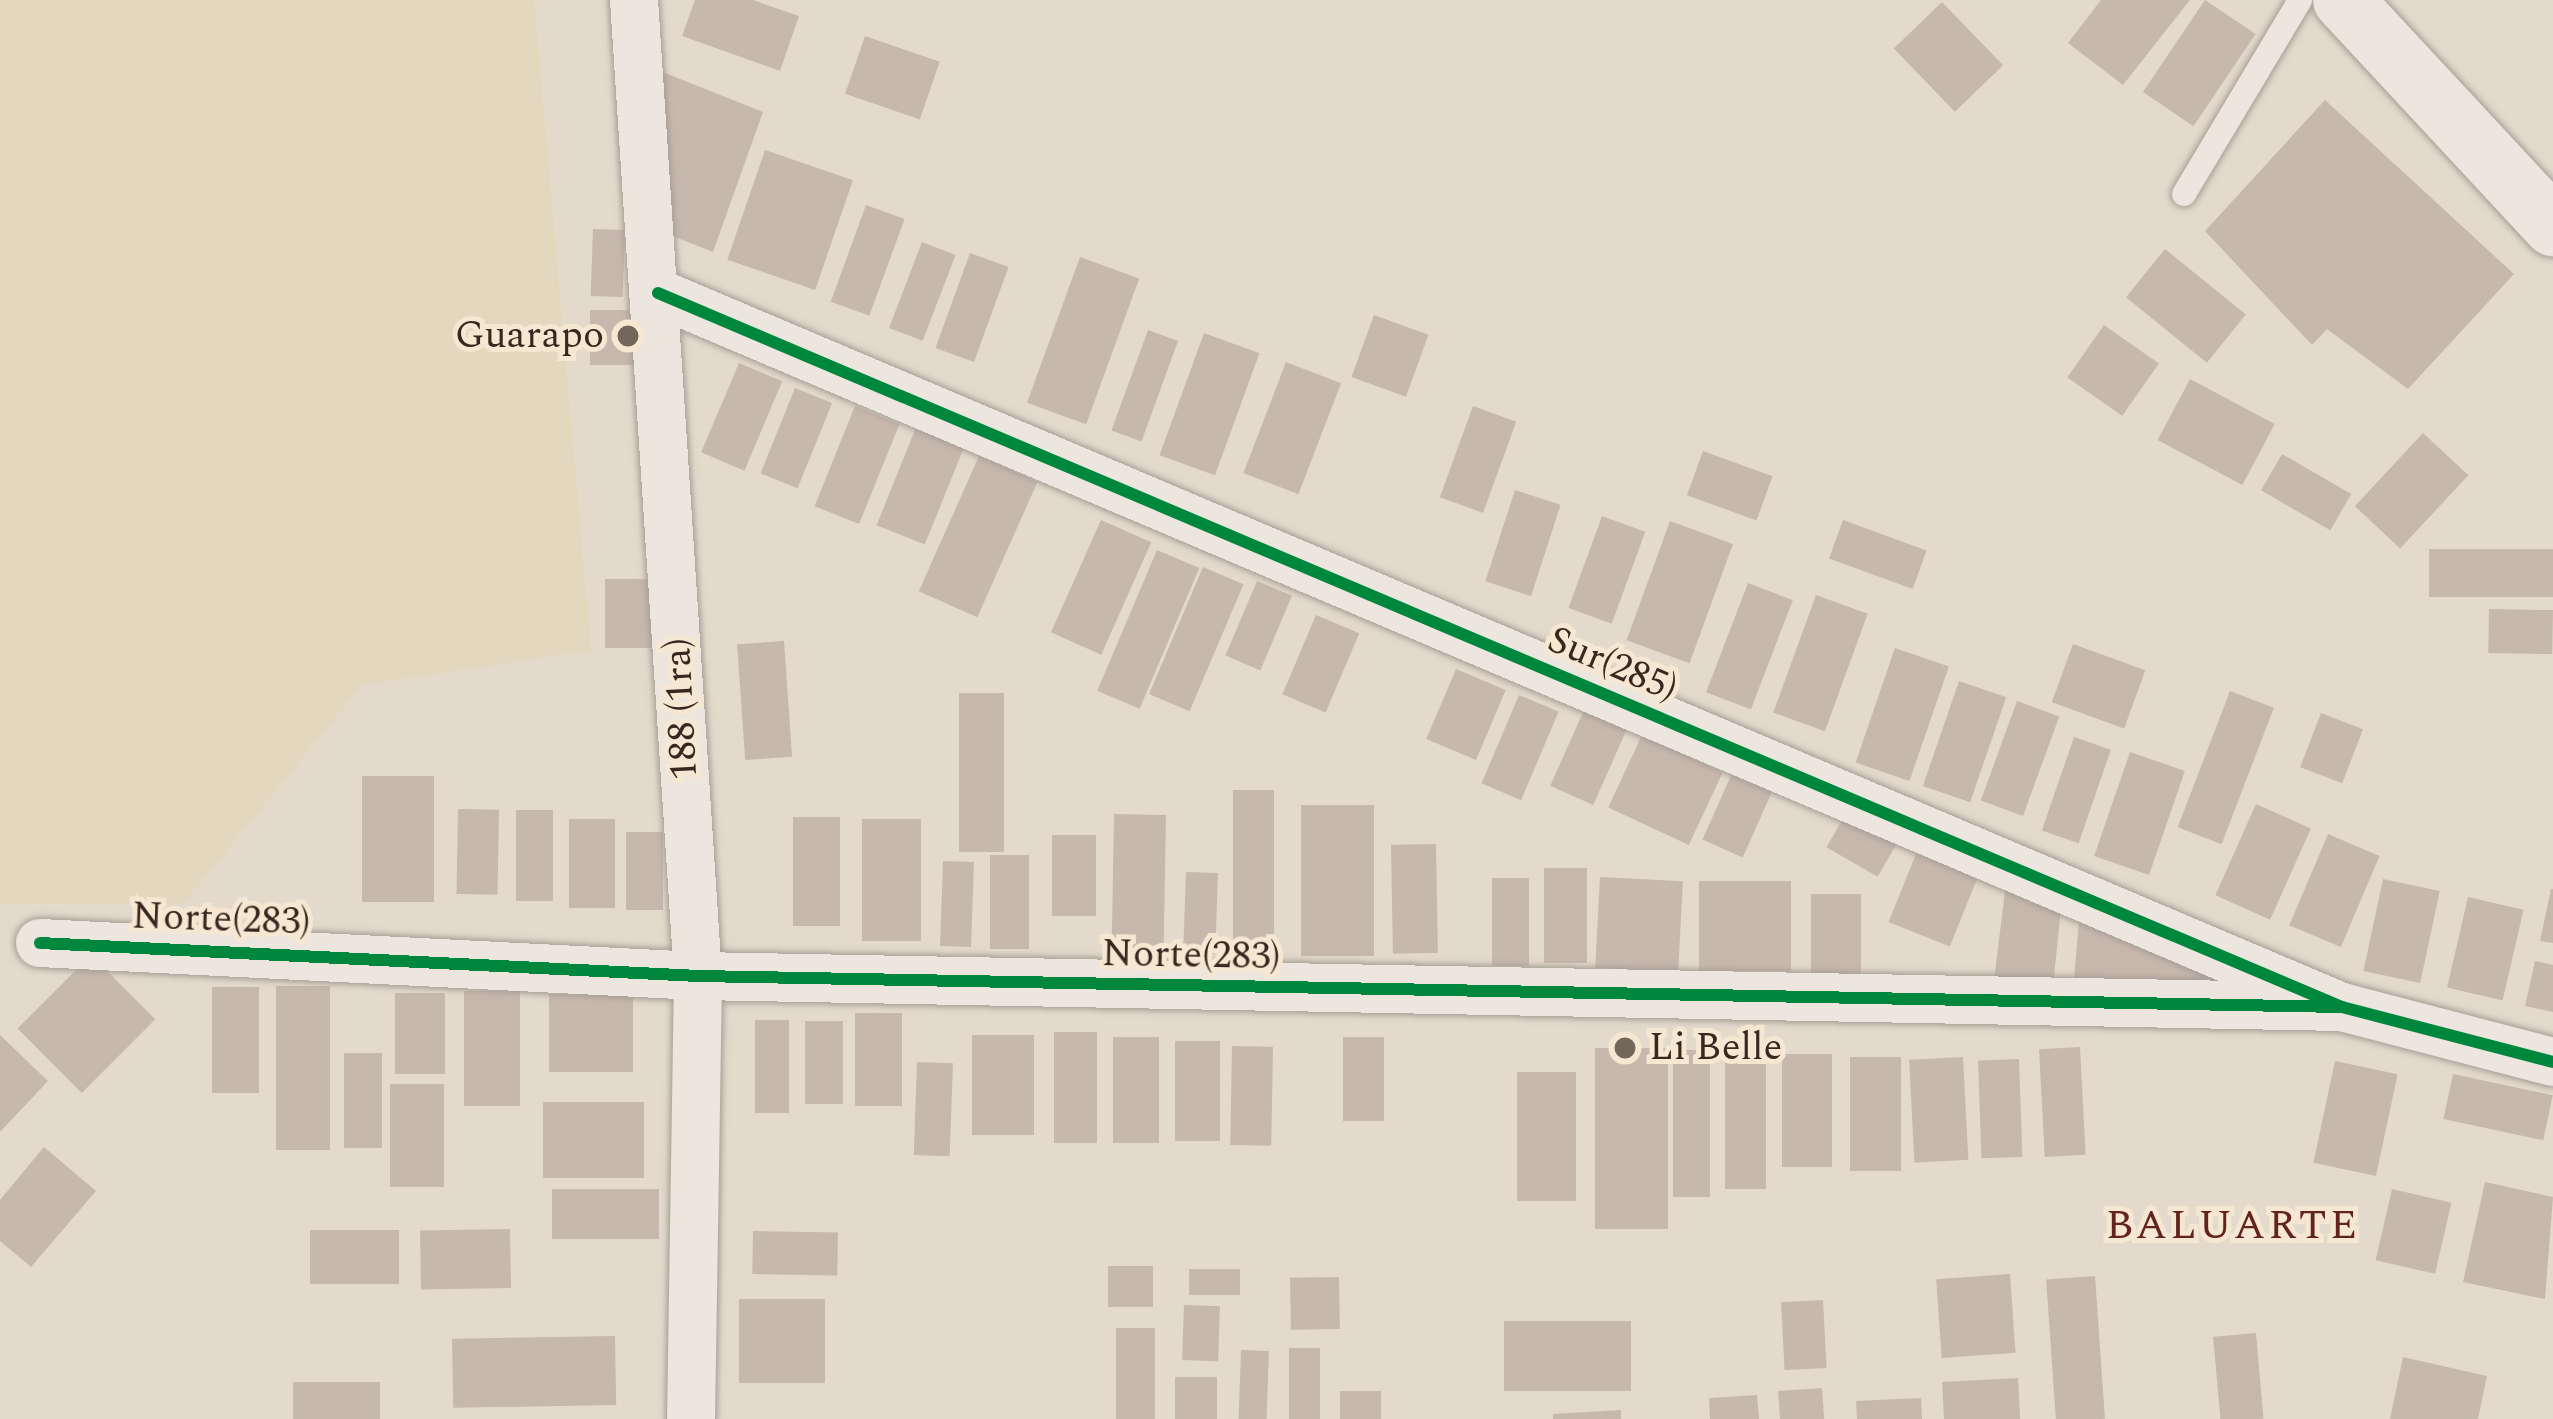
<!DOCTYPE html>
<style>
body{margin:0}
#map{position:relative;width:2553px;height:1419px;overflow:hidden;background:#e3dacc;font-family:Spectral,serif}
div>[style]{position:absolute}
[style*='--x']{left:calc(var(--x)*1px);top:calc(var(--y)*1px);width:calc(var(--w)*1px);rotate:calc(var(--a)*1deg)}
.farmland>*{inset:0;background:#e3d7bd}
.building>*{inset:0;background:#c7b8ad;transform-origin:0 0}
.roads{filter:drop-shadow(0 0 3px #a89f96) drop-shadow(0 0 3px #a89f96)}
.service>*{height:24px;margin:-12px;padding:0 12px;transform-origin:12px;border-radius:12px;background:#ece6de}
.minor>*{height:48px;margin:-24px;padding:0 24px;transform-origin:24px;border-radius:24px;background:#ece6de}
.tertiary>*{height:60px;margin:-30px;padding:0 30px;transform-origin:30px;border-radius:30px;background:#ece6de}
.cycleway>*{height:12px;margin:-6px;padding:0 6px;transform-origin:6px;border-radius:6px;background:#00873e}
.dots>*{width:33px;height:33px;translate:-50% -50%;box-sizing:border-box;border:6px solid #f5e7d2;border-radius:50%}
span{translate:-50% -50%;white-space:nowrap;text-align:center;line-height:1.15;-webkit-text-stroke:10px #f5e7d2;paint-order:stroke}
.poi-label{font-size:39px;color:#37271e}
.right{translate:-100% -50%;text-align:right}
.left{translate:0 -50%;text-align:left}
.street-label{font-size:39px;color:#37271e}
.neighbourhood-label{font-size:42px;color:#63241e;letter-spacing:3px}
</style>
<div id="map">
<div class="farmland">
<i style="clip-path:polygon(0 0,534px 0,591px 650px,362px 685px,183px 904px,0 904px)"></i>
</div>
<div class="building">
<i style="clip-path:polygon(695px 0,753px 0,799px 16px,780px 71px,682px 36px)"></i>
<i style="clip-path:polygon(2101px 0,2190px 0,2123px 85px,2068px 43px)"></i>
<i style="left:2205px;top:0;width:61px;height:111px;rotate:34deg"></i>
<i style="left:1942px;top:2px;width:88px;height:67px;rotate:46deg"></i>
<i style="left:865px;top:36px;width:79px;height:61px;rotate:19deg"></i>
<i style="clip-path:polygon(660px 71px,763px 112px,713px 252px,670px 235px)"></i>
<i style="clip-path:polygon(2325px 100px,2514px 274px,2408px 389px,2327px 329px,2312px 345px,2205px 231px)"></i>
<i style="left:765px;top:150px;width:93px;height:116px;rotate:19deg"></i>
<i style="left:866px;top:205px;width:41px;height:103px;rotate:20deg"></i>
<i style="left:593px;top:229px;width:32px;height:67px;rotate:2deg"></i>
<i style="left:922px;top:242px;width:36px;height:92px;rotate:21deg"></i>
<i style="left:2165px;top:249px;width:104px;height:62px;rotate:39deg"></i>
<i style="left:970px;top:253px;width:41px;height:101px;rotate:20deg"></i>
<i style="left:1080px;top:257px;width:63px;height:155px;rotate:20deg"></i>
<i style="left:590px;top:310px;width:46px;height:55px"></i>
<i style="left:1374px;top:315px;width:58px;height:66px;rotate:20deg"></i>
<i style="left:2104px;top:325px;width:67px;height:64px;rotate:35deg"></i>
<i style="left:1148px;top:330px;width:32px;height:107px;rotate:20deg"></i>
<i style="left:1204px;top:333px;width:59px;height:130px;rotate:20deg"></i>
<i style="left:1286px;top:362px;width:59px;height:119px;rotate:21deg"></i>
<i style="left:739px;top:363px;width:47px;height:97px;rotate:23deg"></i>
<i style="left:2190px;top:379px;width:96px;height:69px;rotate:28deg"></i>
<i style="left:795px;top:388px;width:40px;height:92px;rotate:22deg"></i>
<i style="left:855px;top:406px;width:48px;height:108px;rotate:22deg"></i>
<i style="left:1473px;top:406px;width:46px;height:97px;rotate:20deg"></i>
<i style="left:917px;top:425px;width:52px;height:108px;rotate:22deg"></i>
<i style="left:2423px;top:433px;width:62px;height:100px;rotate:43deg"></i>
<i style="left:1703px;top:451px;width:74px;height:47px;rotate:20deg"></i>
<i style="left:2282px;top:454px;width:80px;height:42px;rotate:30deg"></i>
<i style="left:979px;top:456px;width:64px;height:148px;rotate:24deg"></i>
<i style="left:1515px;top:490px;width:48px;height:96px;rotate:18deg"></i>
<i style="left:1602px;top:516px;width:46px;height:98px;rotate:20deg"></i>
<i style="left:1101px;top:520px;width:55px;height:123px;rotate:24deg"></i>
<i style="left:1843px;top:520px;width:89px;height:41px;rotate:20deg"></i>
<i style="left:1670px;top:521px;width:67px;height:127px;rotate:20deg"></i>
<i style="left:2553px;top:549px;width:48px;height:124px;rotate:90deg"></i>
<i style="left:1157px;top:550px;width:46px;height:153px;rotate:23deg"></i>
<i style="left:1203px;top:567px;width:44px;height:138px;rotate:23deg"></i>
<i style="left:605px;top:579px;width:55px;height:69px"></i>
<i style="left:1257px;top:581px;width:38px;height:81px;rotate:23deg"></i>
<i style="left:1748px;top:583px;width:48px;height:117px;rotate:21deg"></i>
<i style="left:1816px;top:595px;width:55px;height:125px;rotate:20deg"></i>
<i style="left:2489px;top:609px;width:64px;height:44px;rotate:1deg"></i>
<i style="left:1316px;top:615px;width:47px;height:86px;rotate:23deg"></i>
<i style="left:784px;top:641px;width:116px;height:47px;rotate:86deg"></i>
<i style="left:2073px;top:644px;width:77px;height:62px;rotate:20deg"></i>
<i style="left:1895px;top:648px;width:57px;height:121px;rotate:19deg"></i>
<i style="left:1456px;top:669px;width:54px;height:76px;rotate:23deg"></i>
<i style="left:1959px;top:681px;width:50px;height:111px;rotate:19deg"></i>
<i style="left:2230px;top:691px;width:47px;height:146px;rotate:21deg"></i>
<i style="left:959px;top:693px;width:45px;height:159px"></i>
<i style="left:1519px;top:695px;width:43px;height:96px;rotate:23deg"></i>
<i style="left:2017px;top:701px;width:45px;height:106px;rotate:20deg"></i>
<i style="left:1584px;top:710px;width:47px;height:83px;rotate:24deg"></i>
<i style="left:2321px;top:713px;width:45px;height:58px;rotate:21deg"></i>
<i style="left:1642px;top:735px;width:89px;height:80px;rotate:25deg"></i>
<i style="left:2074px;top:737px;width:39px;height:99px;rotate:19deg"></i>
<i style="left:2130px;top:752px;width:58px;height:110px;rotate:19deg"></i>
<i style="left:1733px;top:771px;width:44px;height:75px;rotate:24deg"></i>
<i style="left:362px;top:776px;width:72px;height:126px"></i>
<i style="left:1233px;top:790px;width:41px;height:166px"></i>
<i style="left:2256px;top:804px;width:60px;height:100px;rotate:24deg"></i>
<i style="left:1301px;top:805px;width:73px;height:151px"></i>
<i style="left:458px;top:809px;width:41px;height:85px;rotate:1deg"></i>
<i style="left:553px;top:810px;width:91px;height:37px;rotate:90deg"></i>
<i style="left:1848px;top:810px;width:59px;height:43px;rotate:30deg"></i>
<i style="left:1114px;top:814px;width:52px;height:134px;rotate:1deg"></i>
<i style="left:793px;top:817px;width:47px;height:109px"></i>
<i style="left:569px;top:819px;width:46px;height:89px"></i>
<i style="left:862px;top:819px;width:59px;height:122px"></i>
<i style="left:626px;top:832px;width:37px;height:78px"></i>
<i style="left:2328px;top:834px;width:56px;height:99px;rotate:23deg"></i>
<i style="left:1052px;top:835px;width:44px;height:81px"></i>
<i style="left:1436px;top:844px;width:109px;height:45px;rotate:89deg"></i>
<i style="left:1920px;top:844px;width:66px;height:84px;rotate:22deg"></i>
<i style="left:990px;top:855px;width:39px;height:94px"></i>
<i style="left:943px;top:861px;width:31px;height:85px;rotate:2deg"></i>
<i style="left:1544px;top:868px;width:43px;height:95px"></i>
<i style="left:1186px;top:872px;width:32px;height:81px;rotate:2deg"></i>
<i style="left:1600px;top:877px;width:83px;height:91px;rotate:3deg"></i>
<i style="left:1492px;top:878px;width:37px;height:88px"></i>
<i style="left:2383px;top:879px;width:58px;height:94px;rotate:12deg"></i>
<i style="left:1699px;top:881px;width:92px;height:90px"></i>
<i style="clip-path:polygon(2006px 883px,2061px 909px,2053px 986px,1994px 980px)"></i>
<i style="clip-path:polygon(2551px 889px,2553px 889px,2553px 943px,2540px 941px)"></i>
<i style="left:1811px;top:894px;width:50px;height:81px"></i>
<i style="left:2468px;top:897px;width:57px;height:93px;rotate:13deg"></i>
<i style="clip-path:polygon(2080px 909px,2209px 964px,2203px 989px,2074px 978px)"></i>
<i style="left:91px;top:955px;width:91px;height:104px;rotate:45deg"></i>
<i style="clip-path:polygon(2535px 961px,2553px 965px,2553px 1012px,2525px 1006px)"></i>
<i style="left:330px;top:986px;width:164px;height:54px;rotate:90deg"></i>
<i style="left:212px;top:987px;width:47px;height:106px"></i>
<i style="left:464px;top:991px;width:56px;height:115px"></i>
<i style="left:395px;top:993px;width:50px;height:81px"></i>
<i style="left:549px;top:994px;width:84px;height:78px"></i>
<i style="left:855px;top:1013px;width:47px;height:93px"></i>
<i style="left:755px;top:1020px;width:34px;height:93px"></i>
<i style="left:843px;top:1021px;width:83px;height:38px;rotate:90deg"></i>
<i style="left:1054px;top:1032px;width:43px;height:111px"></i>
<i style="clip-path:polygon(0 1035px,48px 1081px,0 1132px)"></i>
<i style="left:972px;top:1035px;width:62px;height:100px"></i>
<i style="left:1113px;top:1037px;width:46px;height:106px"></i>
<i style="left:1343px;top:1037px;width:41px;height:84px"></i>
<i style="left:1175px;top:1041px;width:45px;height:100px"></i>
<i style="left:1232px;top:1046px;width:41px;height:99px;rotate:1deg"></i>
<i style="left:2080px;top:1047px;width:108px;height:41px;rotate:87deg"></i>
<i style="left:1595px;top:1048px;width:73px;height:181px"></i>
<i style="left:1673px;top:1050px;width:37px;height:147px"></i>
<i style="left:344px;top:1053px;width:38px;height:95px"></i>
<i style="left:1782px;top:1054px;width:50px;height:113px"></i>
<i style="left:1901px;top:1057px;width:114px;height:51px;rotate:90deg"></i>
<i style="left:1963px;top:1057px;width:103px;height:54px;rotate:87deg"></i>
<i style="left:1725px;top:1058px;width:41px;height:131px"></i>
<i style="left:2019px;top:1059px;width:98px;height:41px;rotate:88deg"></i>
<i style="left:2335px;top:1061px;width:64px;height:104px;rotate:12deg"></i>
<i style="left:917px;top:1062px;width:36px;height:93px;rotate:2deg"></i>
<i style="left:1517px;top:1072px;width:59px;height:129px"></i>
<i style="left:2453px;top:1074px;width:102px;height:46px;rotate:12deg"></i>
<i style="left:390px;top:1084px;width:54px;height:103px"></i>
<i style="left:644px;top:1102px;width:76px;height:101px;rotate:90deg"></i>
<i style="clip-path:polygon(44px 1147px,96px 1191px,31px 1267px,0 1241px,0 1200px)"></i>
<i style="clip-path:polygon(2485px 1182px,2553px 1197px,2545px 1299px,2463px 1282px)"></i>
<i style="left:552px;top:1189px;width:107px;height:50px"></i>
<i style="left:2392px;top:1189px;width:61px;height:73px;rotate:13deg"></i>
<i style="left:510px;top:1229px;width:59px;height:90px;rotate:89deg"></i>
<i style="left:310px;top:1230px;width:89px;height:54px"></i>
<i style="left:753px;top:1231px;width:85px;height:43px;rotate:1deg"></i>
<i style="left:1108px;top:1266px;width:45px;height:41px"></i>
<i style="left:1189px;top:1269px;width:51px;height:26px"></i>
<i style="left:2010px;top:1274px;width:79px;height:74px;rotate:86deg"></i>
<i style="left:2095px;top:1276px;width:143px;height:49px;rotate:86deg"></i>
<i style="left:1339px;top:1277px;width:52px;height:49px;rotate:89deg"></i>
<i style="left:739px;top:1299px;width:86px;height:84px"></i>
<i style="left:1823px;top:1300px;width:68px;height:42px;rotate:87deg"></i>
<i style="left:1184px;top:1305px;width:36px;height:55px;rotate:2deg"></i>
<i style="left:1504px;top:1321px;width:127px;height:70px"></i>
<i style="left:1116px;top:1328px;width:39px;height:91px"></i>
<i style="left:2256px;top:1333px;width:86px;height:43px;rotate:85deg"></i>
<i style="left:615px;top:1336px;width:69px;height:163px;rotate:89deg"></i>
<i style="left:1289px;top:1348px;width:31px;height:71px"></i>
<i style="left:1241px;top:1350px;width:28px;height:69px;rotate:2deg"></i>
<i style="clip-path:polygon(2403px 1357px,2487px 1376px,2478px 1419px,2390px 1419px)"></i>
<i style="left:1175px;top:1377px;width:42px;height:42px"></i>
<i style="left:2018px;top:1378px;width:41px;height:76px;rotate:87deg"></i>
<i style="left:293px;top:1382px;width:87px;height:37px"></i>
<i style="left:1822px;top:1388px;width:31px;height:44px;rotate:86deg"></i>
<i style="left:1340px;top:1391px;width:41px;height:28px"></i>
<i style="clip-path:polygon(1757px 1395px,1759px 1419px,1710px 1419px,1709px 1398px)"></i>
<i style="clip-path:polygon(1921px 1398px,1922px 1419px,1857px 1419px,1856px 1401px)"></i>
<i style="clip-path:polygon(1621px 1410px,1621px 1419px,1553px 1419px,1553px 1414px)"></i>
</div>
<div class="roads">
<div class="service">
<i style="--x:2184;--y:194;--w:226;--a:-59.1"></i>
</div>
<div class="minor">
<i style="--x:634;--y:0;--w:978;--a:86.25"></i>
<i style="--x:698;--y:976;--w:443;--a:90.9"></i>
<i style="--x:658;--y:293;--w:1829;--a:22.98"></i>
<i style="--x:2342;--y:1007;--w:218;--a:14.6"></i>
<i style="--x:40;--y:943;--w:659;--a:2.87"></i>
<i style="--x:698;--y:976;--w:1644;--a:1.08"></i>
</div>
<div class="tertiary">
<i style="--x:2343;--y:0;--w:309;--a:47.1"></i>
</div>
</div>
<div class="cycleway">
<i style="--x:658;--y:293;--w:1829;--a:22.98"></i>
<i style="--x:2342;--y:1007;--w:218;--a:14.6"></i>
<i style="--x:40;--y:943;--w:659;--a:2.87"></i>
<i style="--x:698;--y:976;--w:1644;--a:1.08"></i>
</div>
<div class="dots">
<i style="left:628px;top:336px;background:#73665b"></i>
<i style="left:1625px;top:1048px;background:#73665b"></i>
</div>
<div class="poi-label">
<span class="right" style="left:604px;top:336px">Guarapo</span>
<span class="left" style="left:1649px;top:1048px">Li Belle</span>
</div>
<div class="street-label">
<span style="left:1612px;top:665px;rotate:23deg">Sur(285)</span>
<span style="left:682px;top:709px;rotate:-93deg">188 (1ra)</span>
<span style="left:221px;top:920px;rotate:2deg">Norte(283)</span>
<span style="left:1191px;top:956px;rotate:1deg">Norte(283)</span>
</div>
<div class="neighbourhood-label">
<span style="left:2233px;top:1226px">BALUARTE</span>
</div>
</div>
